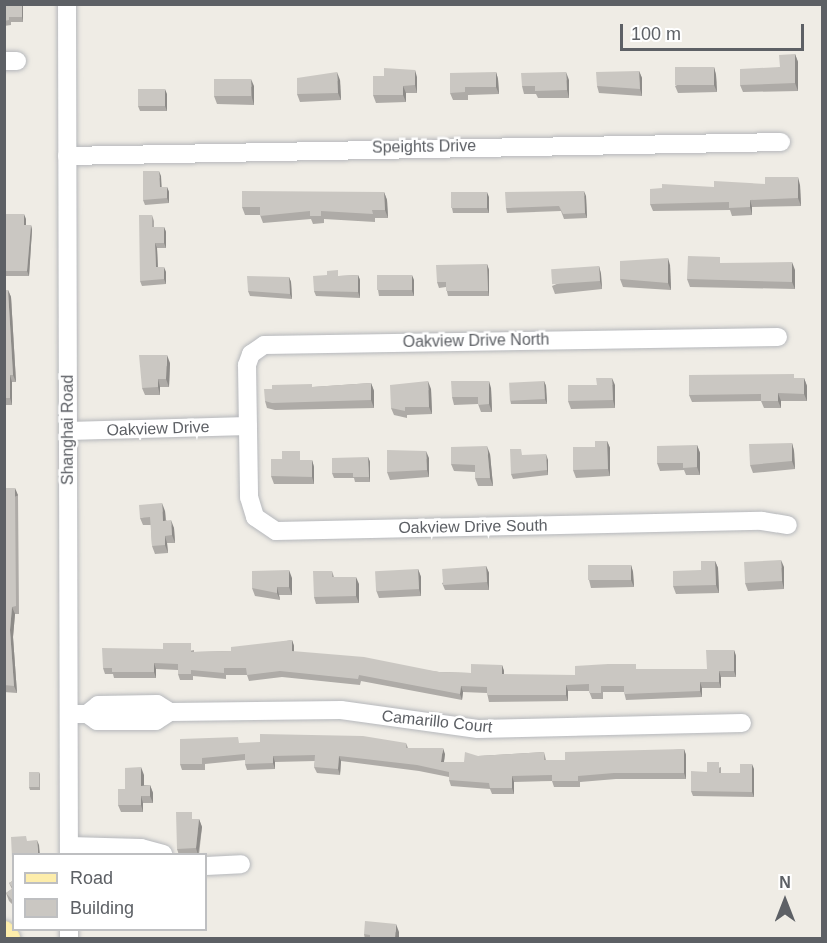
<!DOCTYPE html>
<style>
body{margin:0}
#map{position:relative;width:827px;height:943px;overflow:hidden;background:#efece5;font-family:Helvetica,sans-serif}
div>[style]{position:absolute}
[style*='--x']{left:calc(var(--x)*1px);top:calc(var(--y)*1px);width:calc(var(--w)*1px);rotate:calc(var(--a)*1deg)}
.roads{filter:drop-shadow(0 0 2px #b5b7bb) drop-shadow(0 0 2px #b5b7bb)}
.minor>*{height:18px;margin:-9px;padding:0 9px;transform-origin:9px;border-radius:9px;background:#fff}
.major>*{height:22px;margin:-11px;padding:0 11px;transform-origin:11px;border-radius:11px;background:#fdedab}
.wall>*{inset:0;background:#aeaba7}
.shaded-wall>*{inset:0;background:#8d8b88;transform-origin:0 0}
.building>*{inset:0;background:#cac7c2;transform-origin:0 0}
span{translate:-50% -50%;white-space:nowrap;text-align:center;line-height:1.15;-webkit-text-stroke:5px #fff;paint-order:stroke}
.street-label{font-size:16px;color:#5d6065}
.frame{position:absolute;inset:0;border:6px solid #5d6065;pointer-events:none}
.legend{position:absolute;left:12px;top:853px;width:195px;height:78px;box-sizing:border-box;background:#fff;border:2px solid #bebfc1;margin:0;padding:8px 10px;list-style:none;font-size:18px;color:#5d6065}
.legend li{display:flex;align-items:center;gap:12px;height:30px}
.legend b{width:30px;border:2px solid #bebfc1}
.north{position:absolute;left:755px;top:871px;width:60px;height:60px;-webkit-text-stroke:4px #fff;paint-order:stroke;rotate:0deg;font-size:16px;font-weight:700;line-height:24px;text-align:center;color:#5d6065}
.north::after{content:'';display:block;margin:auto;width:21px;height:27px;background:#5d6065;clip-path:polygon(50% 0,100% 100%,50% 72%,0 100%)}
.scale{position:absolute;left:620px;top:24px;width:184px;height:27px;box-sizing:border-box;border:3px solid #5d6065;border-top:0;padding-left:8px;font-size:18px;line-height:21px;white-space:nowrap;color:#5d6065;-webkit-text-stroke:4px #fff;paint-order:stroke}
</style>
<div id="map">
<div class="roads">
<div class="minor">
<i style="--x:67;--y:4;--w:850;--a:89.87"></i>
<i style="--x:4;--y:61;--w:13;--a:0"></i>
<i style="--x:67;--y:156;--w:714;--a:-1.12"></i>
<i style="--x:778;--y:337;--w:514;--a:179.11"></i>
<i style="--x:264;--y:345;--w:16;--a:145"></i>
<i style="--x:251;--y:354;--w:12;--a:110"></i>
<i style="--x:247;--y:365;--w:132;--a:89.1"></i>
<i style="--x:249;--y:497;--w:21;--a:73"></i>
<i style="--x:255;--y:517;--w:25;--a:34"></i>
<i style="--x:276;--y:531;--w:486;--a:-1.2"></i>
<i style="--x:762;--y:521;--w:26;--a:9"></i>
<i style="--x:68;--y:431;--w:180;--a:-1.6"></i>
<i style="--x:75;--y:714;--w:12;--a:0"></i>
<i style="--x:87;--y:714;--w:12;--a:35"></i>
<i style="--x:97;--y:721;--w:59;--a:0"></i>
<i style="--x:156;--y:721;--w:17;--a:-33"></i>
<i style="--x:87;--y:714;--w:14;--a:-39"></i>
<i style="--x:98;--y:705;--w:59;--a:-1"></i>
<i style="--x:157;--y:704;--w:15;--a:32"></i>
<i style="--x:170;--y:712;--w:171;--a:-0.7"></i>
<i style="--x:341;--y:710;--w:138;--a:7.9"></i>
<i style="--x:478;--y:729;--w:264;--a:-1.3"></i>
<i style="--x:69;--y:846;--w:72;--a:1.6"></i>
<i style="--x:141;--y:848;--w:23;--a:15"></i>
<i style="--x:206;--y:866;--w:35;--a:-3"></i>
<i style="--x:69;--y:930;--w:8;--a:90"></i>
</div>
<div class="major">
<i style="--x:4;--y:932;--w:8;--a:50"></i>
</div>
</div>
<div class="wall">
<i style="clip-path:polygon(4px 4px,23px 4px,23px 22px,11px 22px,11px 25px,4px 26px)"></i>
<i style="clip-path:polygon(795px 54px,798px 62px,798px 91px,743px 92px,740px 85px,780px 67px)"></i>
<i style="clip-path:polygon(714px 67px,716px 75px,717px 92px,678px 93px,675px 86px)"></i>
<i style="clip-path:polygon(639px 71px,642px 78px,642px 96px,599px 93px,597px 86px)"></i>
<i style="clip-path:polygon(496px 72px,498px 79px,499px 94px,468px 95px,468px 100px,453px 100px,450px 93px)"></i>
<i style="clip-path:polygon(417px 77px,417px 93px,406px 93px,406px 102px,376px 103px,373px 95px)"></i>
<i style="clip-path:polygon(340px 80px,341px 100px,300px 102px,297px 94px)"></i>
<i style="clip-path:polygon(569px 80px,569px 98px,538px 98px,536px 94px,524px 94px,522px 86px)"></i>
<i style="clip-path:polygon(254px 86px,254px 105px,217px 104px,214px 96px)"></i>
<i style="clip-path:polygon(167px 94px,167px 111px,140px 111px,138px 106px)"></i>
<i style="clip-path:polygon(161px 176px,161px 187px,167px 187px,169px 192px,169px 203px,145px 205px,143px 200px)"></i>
<i style="clip-path:polygon(765px 184px,800px 185px,801px 206px,752px 207px,752px 215px,732px 216px,730px 210px,653px 211px,650px 204px)"></i>
<i style="clip-path:polygon(384px 192px,387px 200px,388px 218px,375px 218px,375px 222px,324px 219px,324px 223px,313px 224px,311px 219px,263px 223px,260px 215px,245px 215px,242px 207px)"></i>
<i style="clip-path:polygon(586px 196px,587px 218px,564px 219px,561px 211px,507px 213px,506px 208px)"></i>
<i style="clip-path:polygon(489px 197px,489px 213px,453px 213px,452px 208px)"></i>
<i style="clip-path:polygon(4px 214px,26px 219px,26px 225px,31px 225px,32px 230px,29px 276px,4px 276px)"></i>
<i style="clip-path:polygon(152px 215px,154px 221px,154px 227px,164px 227px,166px 232px,166px 248px,157px 248px,158px 267px,166px 272px,166px 284px,142px 286px,140px 281px)"></i>
<i style="clip-path:polygon(723px 263px,795px 270px,795px 289px,690px 287px,687px 279px)"></i>
<i style="clip-path:polygon(487px 264px,489px 270px,489px 296px,448px 296px,446px 287px,439px 288px,437px 282px)"></i>
<i style="clip-path:polygon(670px 265px,671px 290px,623px 287px,620px 279px)"></i>
<i style="clip-path:polygon(599px 266px,601px 274px,602px 289px,555px 294px,552px 286px)"></i>
<i style="clip-path:polygon(358px 275px,360px 280px,360px 298px,316px 296px,314px 291px,339px 276px)"></i>
<i style="clip-path:polygon(289px 277px,291px 282px,292px 299px,250px 296px,248px 291px)"></i>
<i style="clip-path:polygon(414px 280px,414px 296px,379px 296px,378px 290px)"></i>
<i style="clip-path:polygon(4px 290px,8px 290px,11px 297px,16px 382px,12px 382px,12px 405px,4px 405px)"></i>
<i style="clip-path:polygon(170px 363px,169px 387px,160px 387px,160px 395px,145px 395px,142px 388px)"></i>
<i style="clip-path:polygon(795px 378px,804px 378px,807px 386px,807px 401px,781px 401px,781px 408px,764px 408px,761px 401px,692px 402px,689px 395px)"></i>
<i style="clip-path:polygon(544px 381px,546px 386px,547px 404px,511px 404px,510px 399px)"></i>
<i style="clip-path:polygon(371px 383px,374px 391px,374px 408px,275px 410px,267px 408px,265px 401px,313px 387px)"></i>
<i style="clip-path:polygon(597px 385px,615px 385px,615px 408px,571px 409px,568px 401px)"></i>
<i style="clip-path:polygon(491px 388px,492px 412px,481px 412px,478px 404px,454px 405px,452px 397px)"></i>
<i style="clip-path:polygon(431px 389px,432px 414px,407px 415px,407px 418px,394px 415px,391px 408px)"></i>
<i style="clip-path:polygon(607px 441px,610px 448px,610px 476px,576px 478px,573px 470px,595px 447px)"></i>
<i style="clip-path:polygon(792px 443px,794px 451px,795px 469px,753px 473px,750px 465px)"></i>
<i style="clip-path:polygon(697px 445px,700px 453px,700px 475px,686px 475px,684px 470px,660px 471px,657px 463px)"></i>
<i style="clip-path:polygon(490px 454px,493px 486px,478px 486px,475px 478px,475px 472px,454px 471px,451px 464px)"></i>
<i style="clip-path:polygon(523px 455px,548px 460px,548px 475px,513px 479px,511px 474px)"></i>
<i style="clip-path:polygon(368px 457px,370px 462px,370px 482px,355px 482px,354px 478px,334px 478px,332px 473px)"></i>
<i style="clip-path:polygon(429px 458px,429px 477px,390px 480px,387px 472px)"></i>
<i style="clip-path:polygon(303px 460px,312px 460px,314px 467px,314px 484px,274px 484px,271px 476px)"></i>
<i style="clip-path:polygon(4px 488px,18px 495px,19px 614px,15px 614px,13px 637px,17px 693px,4px 692px)"></i>
<i style="clip-path:polygon(165px 511px,166px 520px,174px 528px,175px 543px,167px 543px,168px 553px,155px 554px,152px 546px,151px 525px,143px 525px,140px 518px)"></i>
<i style="clip-path:polygon(715px 561px,718px 568px,719px 593px,676px 594px,673px 586px,701px 570px)"></i>
<i style="clip-path:polygon(631px 565px,633px 572px,634px 587px,591px 588px,589px 580px)"></i>
<i style="clip-path:polygon(486px 566px,489px 573px,489px 590px,445px 590px,442px 583px)"></i>
<i style="clip-path:polygon(784px 567px,784px 589px,748px 591px,745px 583px)"></i>
<i style="clip-path:polygon(418px 569px,421px 577px,421px 596px,379px 598px,376px 590px)"></i>
<i style="clip-path:polygon(332px 571px,334px 577px,359px 584px,359px 603px,316px 604px,314px 597px)"></i>
<i style="clip-path:polygon(292px 578px,292px 595px,279px 595px,280px 600px,255px 596px,252px 588px)"></i>
<i style="clip-path:polygon(292px 640px,294px 646px,294px 652px,439px 672px,471px 673px,502px 665px,504px 671px,504px 675px,575px 675px,638px 669px,707px 669px,734px 650px,736px 656px,736px 677px,721px 677px,721px 688px,702px 688px,702px 697px,626px 700px,624px 692px,603px 692px,603px 699px,592px 699px,589px 691px,568px 691px,568px 701px,489px 702px,487px 693px,463px 692px,462px 700px,361px 681px,360px 685px,282px 677px,249px 681px,247px 675px,226px 675px,226px 679px,193px 676px,193px 680px,180px 680px,178px 674px,178px 670px,156px 669px,156px 678px,114px 678px,113px 674px,105px 674px,103px 668px,194px 650px,194px 652px,231px 651px)"></i>
<i style="clip-path:polygon(241px 743px,406px 743px,408px 748px,445px 754px,444px 762px,464px 762px,478px 756px,544px 752px,546px 760px,565px 760px,684px 749px,686px 755px,686px 779px,616px 779px,580px 782px,580px 787px,554px 787px,552px 781px,514px 782px,514px 794px,492px 794px,490px 789px,451px 786px,449px 780px,449px 777px,419px 771px,341px 761px,340px 775px,317px 773px,314px 767px,315px 761px,275px 762px,275px 769px,247px 770px,245px 764px,245px 760px,205px 764px,205px 770px,182px 770px,180px 764px)"></i>
<i style="clip-path:polygon(721px 767px,721px 773px,740px 773px,754px 769px,754px 797px,693px 796px,691px 791px,707px 772px)"></i>
<i style="clip-path:polygon(39px 772px,40px 774px,40px 790px,30px 790px,29px 787px)"></i>
<i style="clip-path:polygon(144px 775px,144px 785px,150px 785px,153px 793px,153px 803px,143px 803px,143px 812px,121px 812px,118px 805px,125px 789px)"></i>
<i style="clip-path:polygon(195px 819px,199px 819px,202px 827px,199px 855px,179px 855px,177px 849px)"></i>
<i style="clip-path:polygon(14px 880px,14px 906px,9px 901px,6px 893px,12px 889px,9px 883px)"></i>
<i style="clip-path:polygon(399px 932px,399px 939px,365px 939px,364px 934px)"></i>
</div>
<div class="shaded-wall">
<i style="clip-path:polygon(22px 4px,23px 4px,23px 22px,22px 17px)"></i>
<i style="clip-path:polygon(795px 54px,798px 62px,798px 91px,795px 83px)"></i>
<i style="clip-path:polygon(714px 67px,716px 75px,717px 92px,714px 85px)"></i>
<i style="clip-path:polygon(415px 70px,417px 77px,417px 93px,415px 85px)"></i>
<i style="clip-path:polygon(639px 71px,642px 78px,642px 96px,640px 89px)"></i>
<i style="clip-path:polygon(337px 72px,340px 80px,341px 100px,338px 93px)"></i>
<i style="clip-path:polygon(496px 72px,498px 79px,499px 94px,496px 87px)"></i>
<i style="clip-path:polygon(566px 72px,569px 80px,569px 98px,567px 90px)"></i>
<i style="clip-path:polygon(251px 79px,254px 86px,254px 105px,252px 98px)"></i>
<i style="clip-path:polygon(403px 86px,406px 93px,406px 102px,403px 95px)"></i>
<i style="clip-path:polygon(165px 89px,167px 94px,167px 111px,165px 106px)"></i>
<i style="clip-path:polygon(159px 171px,161px 176px,162px 192px,160px 187px)"></i>
<i style="clip-path:polygon(798px 177px,800px 185px,801px 206px,798px 198px)"></i>
<i style="clip-path:polygon(167px 187px,169px 192px,169px 203px,167px 198px)"></i>
<i style="clip-path:polygon(584px 191px,586px 196px,587px 218px,585px 213px)"></i>
<i style="clip-path:polygon(384px 192px,387px 200px,388px 218px,385px 210px)"></i>
<i style="clip-path:polygon(487px 192px,489px 197px,489px 213px,487px 208px)"></i>
<i style="clip-path:polygon(750px 200px,752px 207px,752px 215px,750px 207px)"></i>
<i style="clip-path:polygon(24px 214px,26px 219px,26px 230px,24px 225px)"></i>
<i style="clip-path:polygon(31px 225px,32px 230px,29px 276px,27px 271px)"></i>
<i style="clip-path:polygon(164px 227px,166px 232px,166px 248px,164px 243px)"></i>
<i style="clip-path:polygon(155px 243px,157px 248px,158px 272px,156px 267px)"></i>
<i style="clip-path:polygon(668px 258px,670px 265px,671px 290px,668px 283px)"></i>
<i style="clip-path:polygon(792px 262px,795px 270px,795px 289px,792px 282px)"></i>
<i style="clip-path:polygon(487px 264px,489px 270px,489px 296px,488px 291px)"></i>
<i style="clip-path:polygon(599px 266px,601px 274px,602px 289px,600px 281px)"></i>
<i style="clip-path:polygon(164px 267px,166px 272px,166px 284px,164px 279px)"></i>
<i style="clip-path:polygon(358px 275px,360px 280px,360px 298px,358px 292px)"></i>
<i style="clip-path:polygon(412px 275px,414px 280px,414px 296px,412px 291px)"></i>
<i style="clip-path:polygon(289px 277px,291px 282px,292px 299px,290px 294px)"></i>
<i style="clip-path:polygon(8px 290px,11px 297px,16px 382px,13px 375px)"></i>
<i style="clip-path:polygon(167px 355px,170px 363px,169px 387px,166px 379px)"></i>
<i style="clip-path:polygon(10px 375px,12px 382px,12px 405px,10px 398px)"></i>
<i style="clip-path:polygon(612px 378px,615px 385px,615px 408px,613px 400px)"></i>
<i style="clip-path:polygon(804px 378px,807px 386px,807px 401px,804px 394px)"></i>
<i style="clip-path:polygon(158px 379px,160px 387px,160px 395px,158px 387px)"></i>
<i style="clip-path:polygon(428px 381px,431px 389px,432px 414px,429px 407px)"></i>
<i style="clip-path:polygon(489px 381px,491px 388px,492px 412px,489px 404px)"></i>
<i style="clip-path:polygon(544px 381px,546px 386px,547px 404px,545px 399px)"></i>
<i style="clip-path:polygon(371px 383px,374px 391px,374px 408px,371px 400px)"></i>
<i style="clip-path:polygon(778px 393px,781px 401px,781px 408px,778px 401px)"></i>
<i style="clip-path:polygon(607px 441px,610px 448px,610px 476px,608px 469px)"></i>
<i style="clip-path:polygon(792px 443px,794px 451px,795px 469px,792px 461px)"></i>
<i style="clip-path:polygon(697px 445px,700px 453px,700px 475px,697px 467px)"></i>
<i style="clip-path:polygon(487px 446px,490px 454px,493px 486px,490px 478px)"></i>
<i style="clip-path:polygon(426px 451px,429px 458px,429px 477px,427px 470px)"></i>
<i style="clip-path:polygon(546px 454px,548px 460px,548px 475px,547px 470px)"></i>
<i style="clip-path:polygon(368px 457px,370px 462px,370px 482px,369px 477px)"></i>
<i style="clip-path:polygon(312px 460px,314px 467px,314px 484px,312px 477px)"></i>
<i style="left:15px;top:488px;width:8px;height:118px;rotate:67deg"></i>
<i style="clip-path:polygon(162px 503px,165px 511px,166px 528px,163px 521px)"></i>
<i style="clip-path:polygon(171px 520px,174px 528px,175px 543px,172px 535px)"></i>
<i style="clip-path:polygon(165px 536px,167px 543px,168px 553px,165px 545px)"></i>
<i style="clip-path:polygon(781px 560px,784px 567px,784px 589px,782px 581px)"></i>
<i style="clip-path:polygon(715px 561px,718px 568px,719px 593px,716px 585px)"></i>
<i style="clip-path:polygon(631px 565px,633px 572px,634px 587px,631px 580px)"></i>
<i style="clip-path:polygon(486px 566px,489px 573px,489px 590px,487px 582px)"></i>
<i style="clip-path:polygon(418px 569px,421px 577px,421px 596px,419px 589px)"></i>
<i style="clip-path:polygon(289px 570px,292px 578px,292px 595px,289px 587px)"></i>
<i style="clip-path:polygon(356px 577px,359px 584px,359px 603px,356px 596px)"></i>
<i style="clip-path:polygon(277px 587px,279px 595px,280px 600px,277px 593px)"></i>
<i style="clip-path:polygon(12px 607px,15px 614px,13px 637px,17px 693px,14px 686px,10px 630px)"></i>
<i style="clip-path:polygon(292px 640px,294px 646px,294px 657px,292px 651px)"></i>
<i style="clip-path:polygon(734px 650px,736px 656px,736px 677px,734px 671px)"></i>
<i style="clip-path:polygon(154px 663px,156px 669px,156px 678px,154px 672px)"></i>
<i style="clip-path:polygon(502px 665px,504px 671px,504px 681px,502px 674px)"></i>
<i style="clip-path:polygon(719px 671px,721px 677px,721px 688px,719px 682px)"></i>
<i style="clip-path:polygon(700px 682px,702px 688px,702px 697px,700px 691px)"></i>
<i style="clip-path:polygon(566px 685px,568px 691px,568px 701px,566px 695px)"></i>
<i style="clip-path:polygon(461px 686px,463px 692px,462px 700px,460px 694px)"></i>
<i style="clip-path:polygon(443px 748px,445px 754px,443px 768px,441px 762px)"></i>
<i style="clip-path:polygon(684px 749px,686px 755px,686px 779px,684px 773px)"></i>
<i style="clip-path:polygon(273px 756px,275px 762px,275px 769px,273px 763px)"></i>
<i style="clip-path:polygon(339px 756px,341px 761px,340px 775px,338px 769px)"></i>
<i style="clip-path:polygon(752px 764px,754px 769px,754px 797px,752px 792px)"></i>
<i style="clip-path:polygon(141px 767px,144px 775px,144px 793px,141px 786px)"></i>
<i style="clip-path:polygon(512px 776px,514px 782px,514px 794px,512px 788px)"></i>
<i style="clip-path:polygon(150px 785px,153px 793px,153px 803px,150px 796px)"></i>
<i style="clip-path:polygon(141px 796px,143px 803px,143px 812px,141px 805px)"></i>
<i style="clip-path:polygon(199px 819px,202px 827px,198px 855px,196px 848px)"></i>
<i style="clip-path:polygon(37px 840px,39px 845px,40px 855px,38px 855px)"></i>
<i style="clip-path:polygon(396px 924px,399px 932px,399px 939px,395px 939px)"></i>
</div>
<div class="building">
<i style="clip-path:polygon(4px 4px,22px 4px,22px 17px,9px 17px,9px 20px,4px 21px)"></i>
<i style="clip-path:polygon(795px 54px,795px 83px,740px 85px,740px 69px,780px 67px,779px 55px)"></i>
<i style="left:714px;top:67px;width:18px;height:39px;rotate:90deg"></i>
<i style="clip-path:polygon(384px 68px,415px 70px,415px 85px,403px 86px,403px 95px,373px 95px,373px 76px,384px 76px)"></i>
<i style="clip-path:polygon(639px 71px,640px 89px,597px 86px,596px 72px)"></i>
<i style="clip-path:polygon(337px 72px,338px 93px,297px 94px,297px 78px)"></i>
<i style="clip-path:polygon(496px 72px,496px 87px,465px 87px,465px 92px,450px 93px,450px 73px)"></i>
<i style="clip-path:polygon(566px 72px,567px 90px,535px 91px,535px 86px,522px 86px,521px 73px)"></i>
<i style="left:214px;top:79px;width:37px;height:17px"></i>
<i style="left:138px;top:89px;width:27px;height:17px"></i>
<i style="clip-path:polygon(143px 171px,159px 171px,160px 187px,167px 187px,167px 198px,143px 200px)"></i>
<i style="clip-path:polygon(765px 177px,798px 177px,798px 198px,750px 200px,750px 207px,729px 208px,729px 202px,650px 204px,650px 189px,662px 188px,662px 184px,714px 187px,714px 181px,765px 184px)"></i>
<i style="clip-path:polygon(242px 191px,384px 192px,385px 210px,372px 210px,373px 214px,321px 211px,321px 216px,310px 216px,310px 211px,260px 216px,260px 207px,242px 207px)"></i>
<i style="clip-path:polygon(584px 191px,585px 213px,563px 214px,559px 206px,506px 208px,505px 192px)"></i>
<i style="left:451px;top:192px;width:36px;height:16px"></i>
<i style="clip-path:polygon(4px 214px,24px 214px,24px 225px,31px 225px,27px 271px,4px 271px)"></i>
<i style="clip-path:polygon(139px 215px,152px 215px,152px 227px,164px 227px,164px 243px,155px 243px,156px 267px,164px 267px,164px 279px,140px 281px)"></i>
<i style="clip-path:polygon(688px 256px,720px 257px,720px 263px,792px 262px,792px 282px,687px 279px)"></i>
<i style="clip-path:polygon(668px 258px,668px 283px,620px 279px,620px 261px)"></i>
<i style="clip-path:polygon(487px 264px,488px 291px,446px 291px,446px 282px,437px 282px,436px 265px)"></i>
<i style="left:599px;top:266px;width:15px;height:48px;rotate:86deg"></i>
<i style="clip-path:polygon(338px 270px,338px 276px,358px 275px,358px 292px,314px 291px,313px 276px,327px 275px,327px 271px)"></i>
<i style="left:377px;top:275px;width:35px;height:15px"></i>
<i style="clip-path:polygon(247px 276px,289px 277px,290px 294px,248px 291px)"></i>
<i style="clip-path:polygon(4px 290px,8px 290px,13px 375px,10px 375px,10px 398px,4px 398px)"></i>
<i style="clip-path:polygon(139px 355px,167px 355px,166px 379px,158px 379px,158px 387px,142px 388px)"></i>
<i style="clip-path:polygon(794px 374px,794px 378px,804px 378px,804px 394px,778px 393px,778px 401px,761px 401px,761px 394px,689px 395px,689px 375px)"></i>
<i style="clip-path:polygon(596px 378px,612px 378px,613px 400px,568px 401px,568px 385px,597px 385px)"></i>
<i style="clip-path:polygon(428px 381px,429px 407px,405px 407px,405px 411px,391px 408px,390px 385px)"></i>
<i style="clip-path:polygon(451px 381px,489px 381px,489px 404px,478px 405px,478px 397px,452px 397px)"></i>
<i style="left:544px;top:381px;width:18px;height:35px;rotate:87deg"></i>
<i style="clip-path:polygon(371px 383px,371px 400px,272px 403px,265px 401px,264px 389px,272px 389px,272px 385px,312px 384px,312px 387px)"></i>
<i style="clip-path:polygon(595px 441px,607px 441px,608px 469px,573px 470px,573px 447px,595px 447px)"></i>
<i style="clip-path:polygon(792px 443px,792px 461px,750px 465px,749px 444px)"></i>
<i style="clip-path:polygon(697px 445px,697px 467px,683px 468px,683px 463px,657px 463px,657px 446px)"></i>
<i style="clip-path:polygon(487px 446px,490px 478px,475px 478px,475px 465px,451px 464px,451px 447px)"></i>
<i style="clip-path:polygon(510px 449px,521px 449px,522px 455px,546px 454px,547px 470px,511px 474px)"></i>
<i style="clip-path:polygon(387px 450px,426px 451px,427px 470px,387px 472px)"></i>
<i style="clip-path:polygon(282px 451px,300px 451px,300px 460px,312px 460px,312px 477px,271px 476px,271px 459px,282px 459px)"></i>
<i style="clip-path:polygon(368px 457px,369px 477px,353px 477px,353px 473px,332px 473px,332px 458px)"></i>
<i style="clip-path:polygon(4px 488px,15px 488px,16px 606px,12px 607px,10px 630px,14px 686px,4px 685px)"></i>
<i style="clip-path:polygon(162px 503px,163px 521px,171px 520px,172px 535px,165px 536px,165px 545px,152px 546px,150px 517px,140px 518px,139px 505px)"></i>
<i style="left:781px;top:560px;width:21px;height:37px;rotate:87deg"></i>
<i style="clip-path:polygon(701px 561px,715px 561px,716px 585px,673px 586px,673px 571px,701px 570px)"></i>
<i style="left:631px;top:565px;width:15px;height:43px;rotate:90deg"></i>
<i style="left:486px;top:566px;width:16px;height:44px;rotate:86deg"></i>
<i style="left:418px;top:569px;width:20px;height:43px;rotate:87deg"></i>
<i style="clip-path:polygon(289px 570px,289px 587px,277px 587px,277px 593px,252px 588px,252px 571px)"></i>
<i style="clip-path:polygon(313px 571px,332px 571px,332px 577px,356px 577px,356px 596px,314px 597px)"></i>
<i style="clip-path:polygon(292px 640px,292px 651px,364px 657px,439px 672px,471px 673px,471px 664px,502px 665px,502px 674px,575px 675px,575px 666px,608px 664px,636px 664px,636px 669px,707px 669px,706px 650px,734px 650px,734px 671px,719px 671px,719px 682px,700px 682px,700px 691px,624px 694px,624px 686px,601px 686px,601px 693px,589px 693px,589px 684px,566px 685px,566px 695px,487px 695px,487px 687px,461px 686px,460px 694px,359px 675px,358px 679px,280px 671px,247px 675px,246px 668px,224px 668px,224px 673px,191px 670px,191px 674px,178px 674px,178px 664px,154px 663px,154px 672px,112px 672px,112px 668px,103px 668px,102px 648px,163px 649px,163px 643px,191px 643px,191px 652px,231px 651px,231px 647px)"></i>
<i style="clip-path:polygon(260px 734px,363px 736px,406px 743px,406px 748px,443px 748px,441px 762px,464px 762px,465px 752px,478px 756px,544px 752px,544px 760px,565px 760px,565px 752px,684px 749px,684px 773px,614px 773px,578px 776px,578px 781px,552px 781px,552px 775px,512px 776px,512px 788px,490px 788px,489px 783px,449px 780px,449px 772px,417px 765px,339px 756px,338px 769px,314px 767px,315px 755px,273px 756px,273px 763px,245px 764px,245px 754px,202px 758px,202px 764px,180px 764px,180px 739px,238px 737px,239px 743px,260px 742px)"></i>
<i style="clip-path:polygon(707px 762px,719px 762px,719px 773px,740px 773px,740px 764px,752px 764px,752px 792px,691px 791px,691px 771px,707px 772px)"></i>
<i style="clip-path:polygon(141px 767px,141px 786px,150px 785px,150px 796px,141px 796px,141px 805px,118px 805px,118px 789px,125px 789px,125px 768px)"></i>
<i style="left:29px;top:772px;width:10px;height:15px"></i>
<i style="clip-path:polygon(176px 812px,192px 812px,192px 819px,199px 819px,196px 848px,177px 849px)"></i>
<i style="clip-path:polygon(26px 836px,27px 841px,37px 840px,38px 855px,14px 855px,14px 858px,12px 858px,11px 837px)"></i>
<i style="clip-path:polygon(14px 880px,14px 902px,6px 893px,13px 888px,9px 883px)"></i>
<i style="clip-path:polygon(365px 921px,396px 924px,395px 939px,370px 939px,370px 935px,364px 934px)"></i>
</div>
<div class="street-label">
<span style="left:424px;top:147px;rotate:-1deg">Speights Drive</span>
<span style="left:476px;top:341px;rotate:-1deg">Oakview Drive North</span>
<span style="left:158px;top:429px;rotate:-2deg">Oakview Drive</span>
<span style="left:68px;top:430px;rotate:-90deg">Shanghai Road</span>
<span style="left:473px;top:527px;rotate:-1deg">Oakview Drive South</span>
<span style="left:437px;top:722px;rotate:6deg">Camarillo Court</span>
</div>
<div class="frame"></div>
<ul class="legend">
<li><b style="height:8px;background:#fdedab"></b>Road</li>
<li><b style="height:16px;background:#cac7c2"></b>Building</li>
</ul>
<div class="north">N</div>
<div class="scale">100 m</div>
</div>
